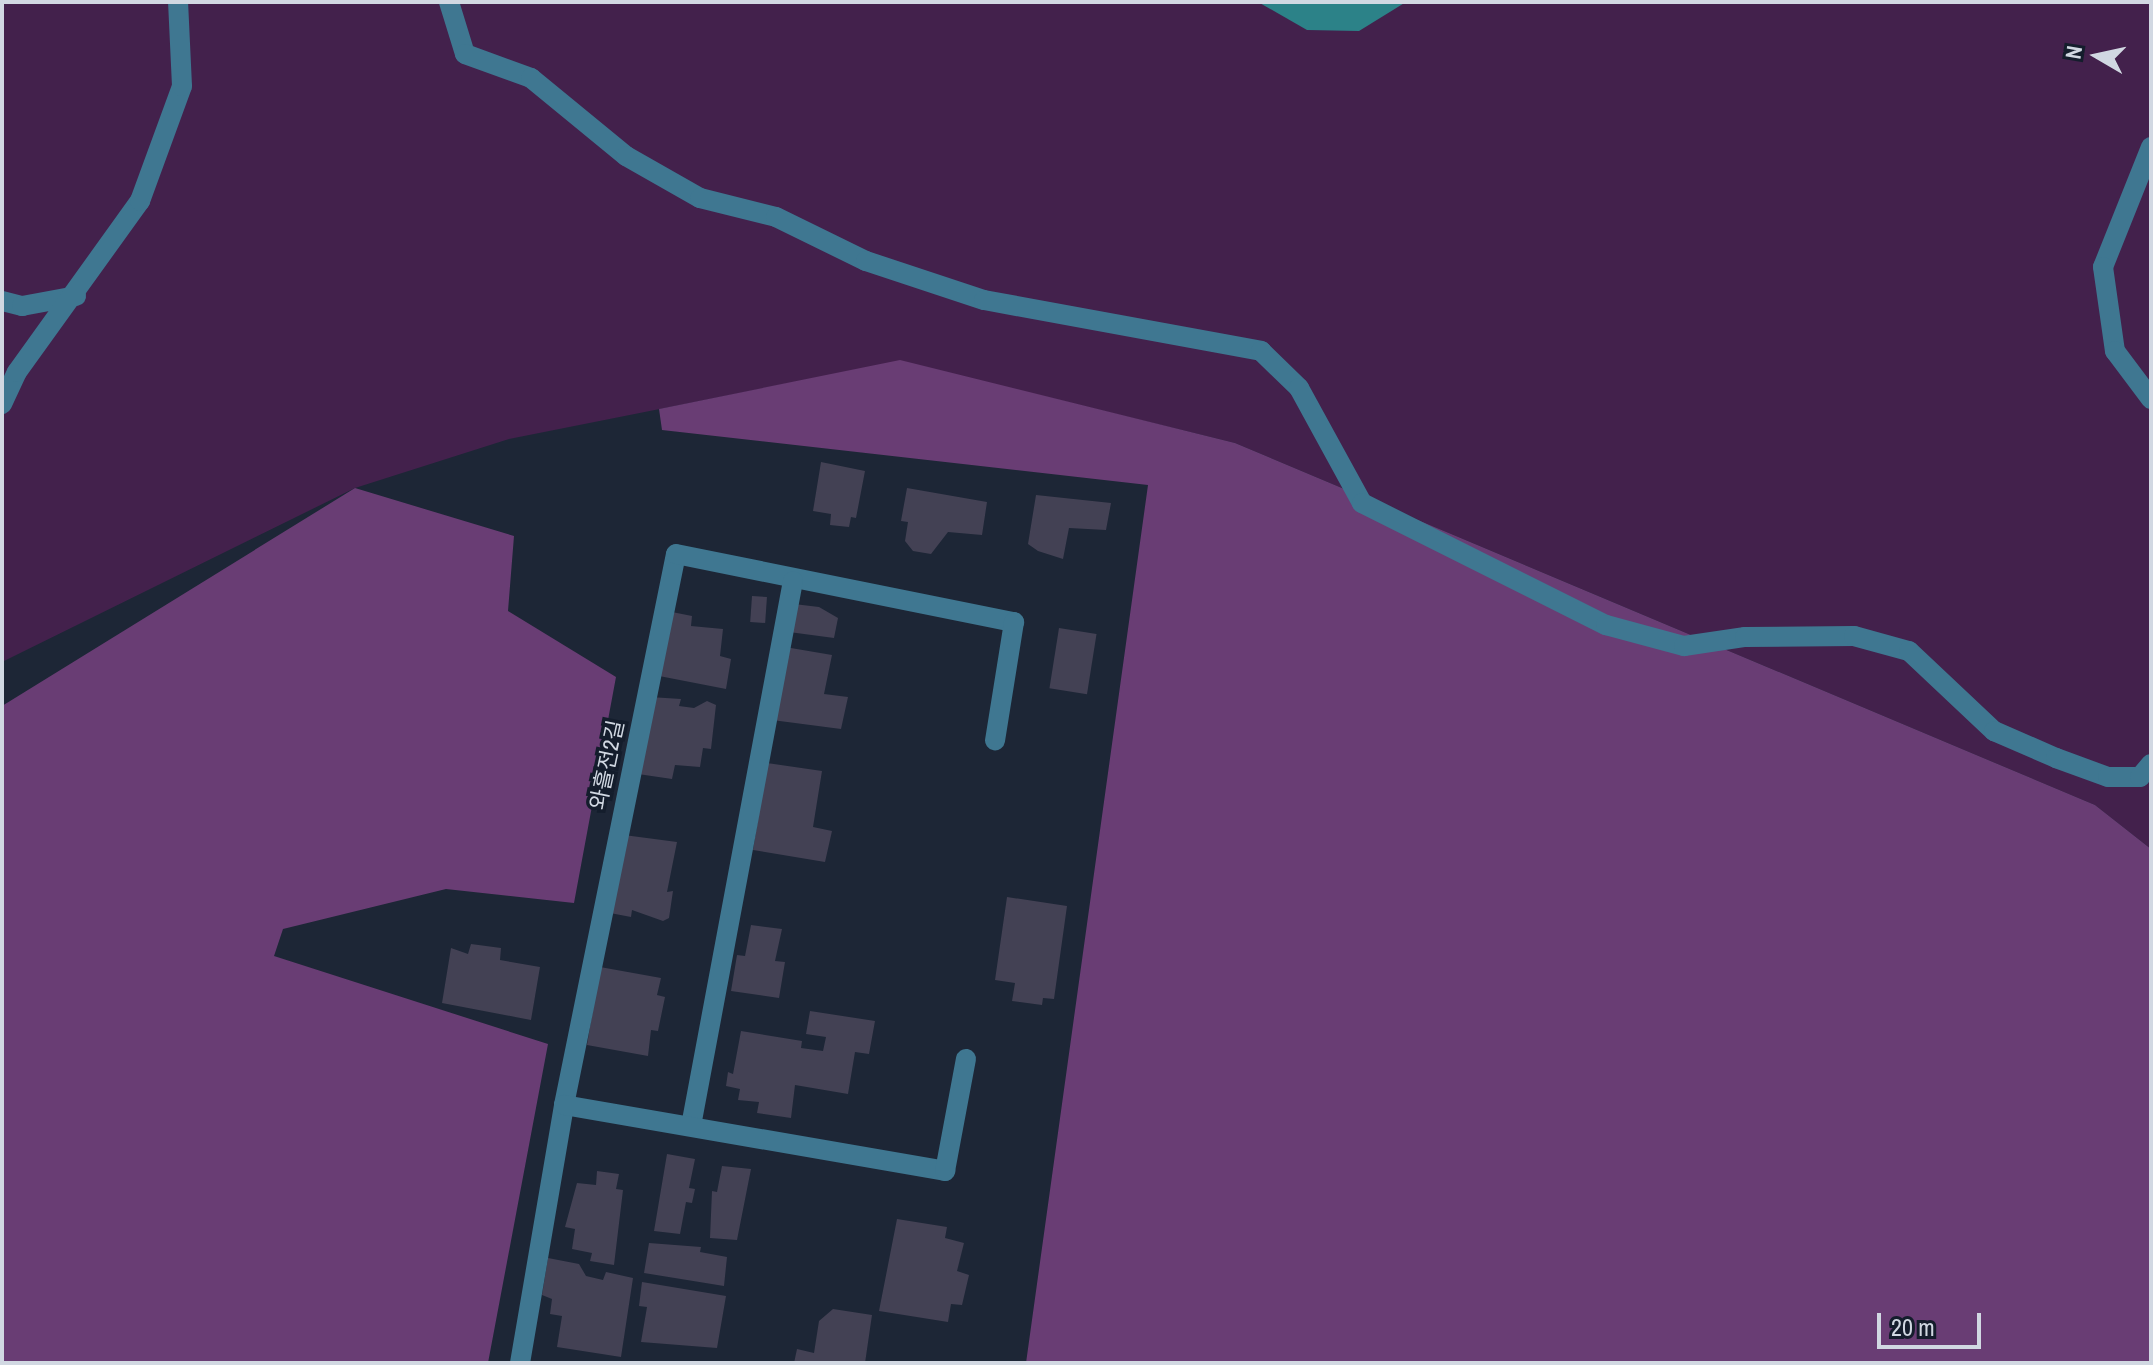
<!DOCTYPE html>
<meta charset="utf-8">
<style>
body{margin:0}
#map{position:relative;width:2153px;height:1365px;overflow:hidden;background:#1d2636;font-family:"Archivo Narrow","Noto Sans KR",sans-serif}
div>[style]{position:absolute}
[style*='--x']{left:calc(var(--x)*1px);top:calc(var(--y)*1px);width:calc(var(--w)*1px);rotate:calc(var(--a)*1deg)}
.green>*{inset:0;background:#43214c}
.forest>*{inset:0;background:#693d74}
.water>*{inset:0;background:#2c8288}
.building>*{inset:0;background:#434154;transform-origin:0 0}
.minor>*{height:20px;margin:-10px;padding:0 10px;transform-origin:10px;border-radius:10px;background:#3f7791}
span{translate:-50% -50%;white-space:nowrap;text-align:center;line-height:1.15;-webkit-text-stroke:7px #141d2c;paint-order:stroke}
.street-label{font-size:22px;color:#d1d8e2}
.frame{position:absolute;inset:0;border:4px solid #d1d8e2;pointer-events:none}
.north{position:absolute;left:2057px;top:16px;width:80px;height:80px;-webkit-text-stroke:6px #141d2c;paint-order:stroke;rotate:279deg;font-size:22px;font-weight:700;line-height:32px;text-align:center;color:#d1d8e2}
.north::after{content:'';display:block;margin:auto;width:28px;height:36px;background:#d1d8e2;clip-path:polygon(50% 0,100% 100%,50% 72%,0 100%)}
.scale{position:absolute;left:1877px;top:1313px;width:104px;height:36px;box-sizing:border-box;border:4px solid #d1d8e2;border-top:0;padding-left:10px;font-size:24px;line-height:28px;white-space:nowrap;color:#d1d8e2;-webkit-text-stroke:6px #141d2c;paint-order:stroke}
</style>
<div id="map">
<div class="green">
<i style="clip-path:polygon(2px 2px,2151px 2px,2151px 849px,2095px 805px,1235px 443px,900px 361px,509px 439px,355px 488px,2px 662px)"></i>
</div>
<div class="forest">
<i style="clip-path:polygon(900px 360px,1235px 443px,2095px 805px,2151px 849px,2151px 1363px,1026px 1363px,1148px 485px,662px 430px,659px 409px)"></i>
<i style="clip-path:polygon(355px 488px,514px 536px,508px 611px,616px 677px,574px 903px,446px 889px,283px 929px,274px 956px,548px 1044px,488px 1363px,2px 1363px,2px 706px)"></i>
</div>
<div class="water">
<i style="clip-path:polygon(1258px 2px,1406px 2px,1359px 31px,1307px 30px)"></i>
</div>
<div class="building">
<i style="clip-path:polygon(821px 462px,865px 471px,856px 518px,851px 517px,849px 527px,830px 525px,831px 514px,813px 511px)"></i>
<i style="clip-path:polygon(907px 488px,987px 502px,982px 535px,948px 532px,931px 554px,913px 551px,905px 541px,908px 522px,901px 521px)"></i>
<i style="clip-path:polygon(1036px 495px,1111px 503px,1106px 530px,1069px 528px,1063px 559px,1038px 551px,1028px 544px)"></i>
<i style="left:752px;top:596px;width:15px;height:26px;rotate:4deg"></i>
<i style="clip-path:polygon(794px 604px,819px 607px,838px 618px,834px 638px,789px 632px)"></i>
<i style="clip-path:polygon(667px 611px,692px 616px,691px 626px,723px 629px,720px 656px,731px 659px,726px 689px,654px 675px)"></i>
<i style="left:1059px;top:628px;width:38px;height:61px;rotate:9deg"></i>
<i style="clip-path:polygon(785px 647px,832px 655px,824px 694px,848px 697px,841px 729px,772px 720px)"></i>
<i style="clip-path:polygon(650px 697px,681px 699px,679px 706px,694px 708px,707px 701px,716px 705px,711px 749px,703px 748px,700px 767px,675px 765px,672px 779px,638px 774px)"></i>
<i style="clip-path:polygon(767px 763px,822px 771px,813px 827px,832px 831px,825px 862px,753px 850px)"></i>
<i style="clip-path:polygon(624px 835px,677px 842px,667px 892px,673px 891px,669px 918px,663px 921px,632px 910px,631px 917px,610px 913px)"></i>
<i style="clip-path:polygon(1007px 897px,1067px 906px,1054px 999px,1043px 998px,1042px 1005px,1012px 1001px,1015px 983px,995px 980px)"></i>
<i style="clip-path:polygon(751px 925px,782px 929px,775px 961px,785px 962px,779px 998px,731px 991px,737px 955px,745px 956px)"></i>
<i style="clip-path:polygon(471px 944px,501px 948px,500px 960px,540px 967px,531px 1020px,442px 1003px,451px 948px,468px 954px)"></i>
<i style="clip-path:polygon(600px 967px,661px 978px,657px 995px,665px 997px,658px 1031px,651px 1030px,648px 1056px,587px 1045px)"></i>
<i style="clip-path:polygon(810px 1011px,875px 1021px,869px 1054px,855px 1052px,848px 1094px,795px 1085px,791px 1118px,757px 1113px,759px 1102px,738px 1100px,740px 1089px,726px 1086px,728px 1072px,733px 1074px,741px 1031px,802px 1041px,801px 1048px,823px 1051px,826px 1037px,806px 1034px)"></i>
<i style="clip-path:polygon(667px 1154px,695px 1159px,689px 1188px,695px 1189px,692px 1203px,686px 1202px,680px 1234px,654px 1231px)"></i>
<i style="clip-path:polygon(722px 1166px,751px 1169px,737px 1240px,710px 1238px,712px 1191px,717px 1192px)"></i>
<i style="clip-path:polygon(597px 1171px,619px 1174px,616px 1189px,623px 1190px,614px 1265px,590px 1261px,592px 1253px,572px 1249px,575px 1229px,565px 1227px,577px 1183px,596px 1185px)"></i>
<i style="clip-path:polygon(897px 1219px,947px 1227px,945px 1238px,964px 1243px,957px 1271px,969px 1275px,962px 1305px,951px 1304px,948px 1322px,879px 1311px)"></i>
<i style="clip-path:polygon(649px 1243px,701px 1247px,700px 1252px,727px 1257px,724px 1286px,644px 1273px)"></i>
<i style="clip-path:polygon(548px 1258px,579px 1264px,586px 1276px,603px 1280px,606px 1272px,633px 1278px,621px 1357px,557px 1347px,562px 1316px,550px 1314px,552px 1299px,542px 1295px)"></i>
<i style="clip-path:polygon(642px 1282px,726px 1296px,717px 1348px,641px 1342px,647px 1307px,639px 1306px)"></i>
<i style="clip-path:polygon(833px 1309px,872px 1315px,865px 1363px,794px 1363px,797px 1349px,814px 1353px,819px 1321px)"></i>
</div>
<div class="minor">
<i style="--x:449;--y:2;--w:54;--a:72.9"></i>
<i style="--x:465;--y:54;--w:70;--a:20"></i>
<i style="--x:531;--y:78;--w:123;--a:39.4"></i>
<i style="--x:626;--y:156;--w:85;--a:29.6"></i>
<i style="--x:700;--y:198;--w:78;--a:14"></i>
<i style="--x:776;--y:217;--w:100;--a:26.1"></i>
<i style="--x:866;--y:261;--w:124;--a:18.3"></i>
<i style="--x:984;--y:300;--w:282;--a:10.4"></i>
<i style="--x:1261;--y:351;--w:53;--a:44.2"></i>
<i style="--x:1299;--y:388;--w:131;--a:61.3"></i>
<i style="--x:1362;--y:503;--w:273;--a:26.6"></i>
<i style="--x:1606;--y:625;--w:81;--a:15.1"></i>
<i style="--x:1684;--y:646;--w:62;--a:-8.4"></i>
<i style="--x:1745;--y:637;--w:109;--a:-0.5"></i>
<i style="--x:1854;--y:636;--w:57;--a:15.3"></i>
<i style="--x:1909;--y:651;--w:117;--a:43.3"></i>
<i style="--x:1994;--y:731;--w:68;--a:23.5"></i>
<i style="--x:2056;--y:758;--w:55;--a:20.1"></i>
<i style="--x:2108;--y:777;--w:32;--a:0"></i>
<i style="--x:2140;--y:777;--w:17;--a:-50"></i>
<i style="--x:2151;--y:147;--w:129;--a:111.8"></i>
<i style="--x:2103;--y:267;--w:85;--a:81.9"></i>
<i style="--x:2115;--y:351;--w:60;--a:53.1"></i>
<i style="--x:2;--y:301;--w:21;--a:14"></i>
<i style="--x:22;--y:306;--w:55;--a:-10.5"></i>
<i style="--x:2;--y:404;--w:35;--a:-65"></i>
<i style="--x:17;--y:372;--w:211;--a:-54.3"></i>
<i style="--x:140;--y:201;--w:122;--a:-69.9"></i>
<i style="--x:182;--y:86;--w:84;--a:-92.7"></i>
<i style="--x:564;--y:1105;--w:562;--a:-78.51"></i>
<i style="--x:676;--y:554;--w:345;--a:11.4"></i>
<i style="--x:1014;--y:622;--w:120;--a:99.1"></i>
<i style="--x:691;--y:1126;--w:554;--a:-79.4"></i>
<i style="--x:520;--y:1363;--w:262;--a:-80.3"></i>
<i style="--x:564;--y:1105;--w:387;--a:9.8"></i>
<i style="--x:945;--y:1171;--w:114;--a:-79.4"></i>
</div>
<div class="street-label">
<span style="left:607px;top:765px;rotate:-78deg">와흘전2길</span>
</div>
<div class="frame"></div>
<div class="north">N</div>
<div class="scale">20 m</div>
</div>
